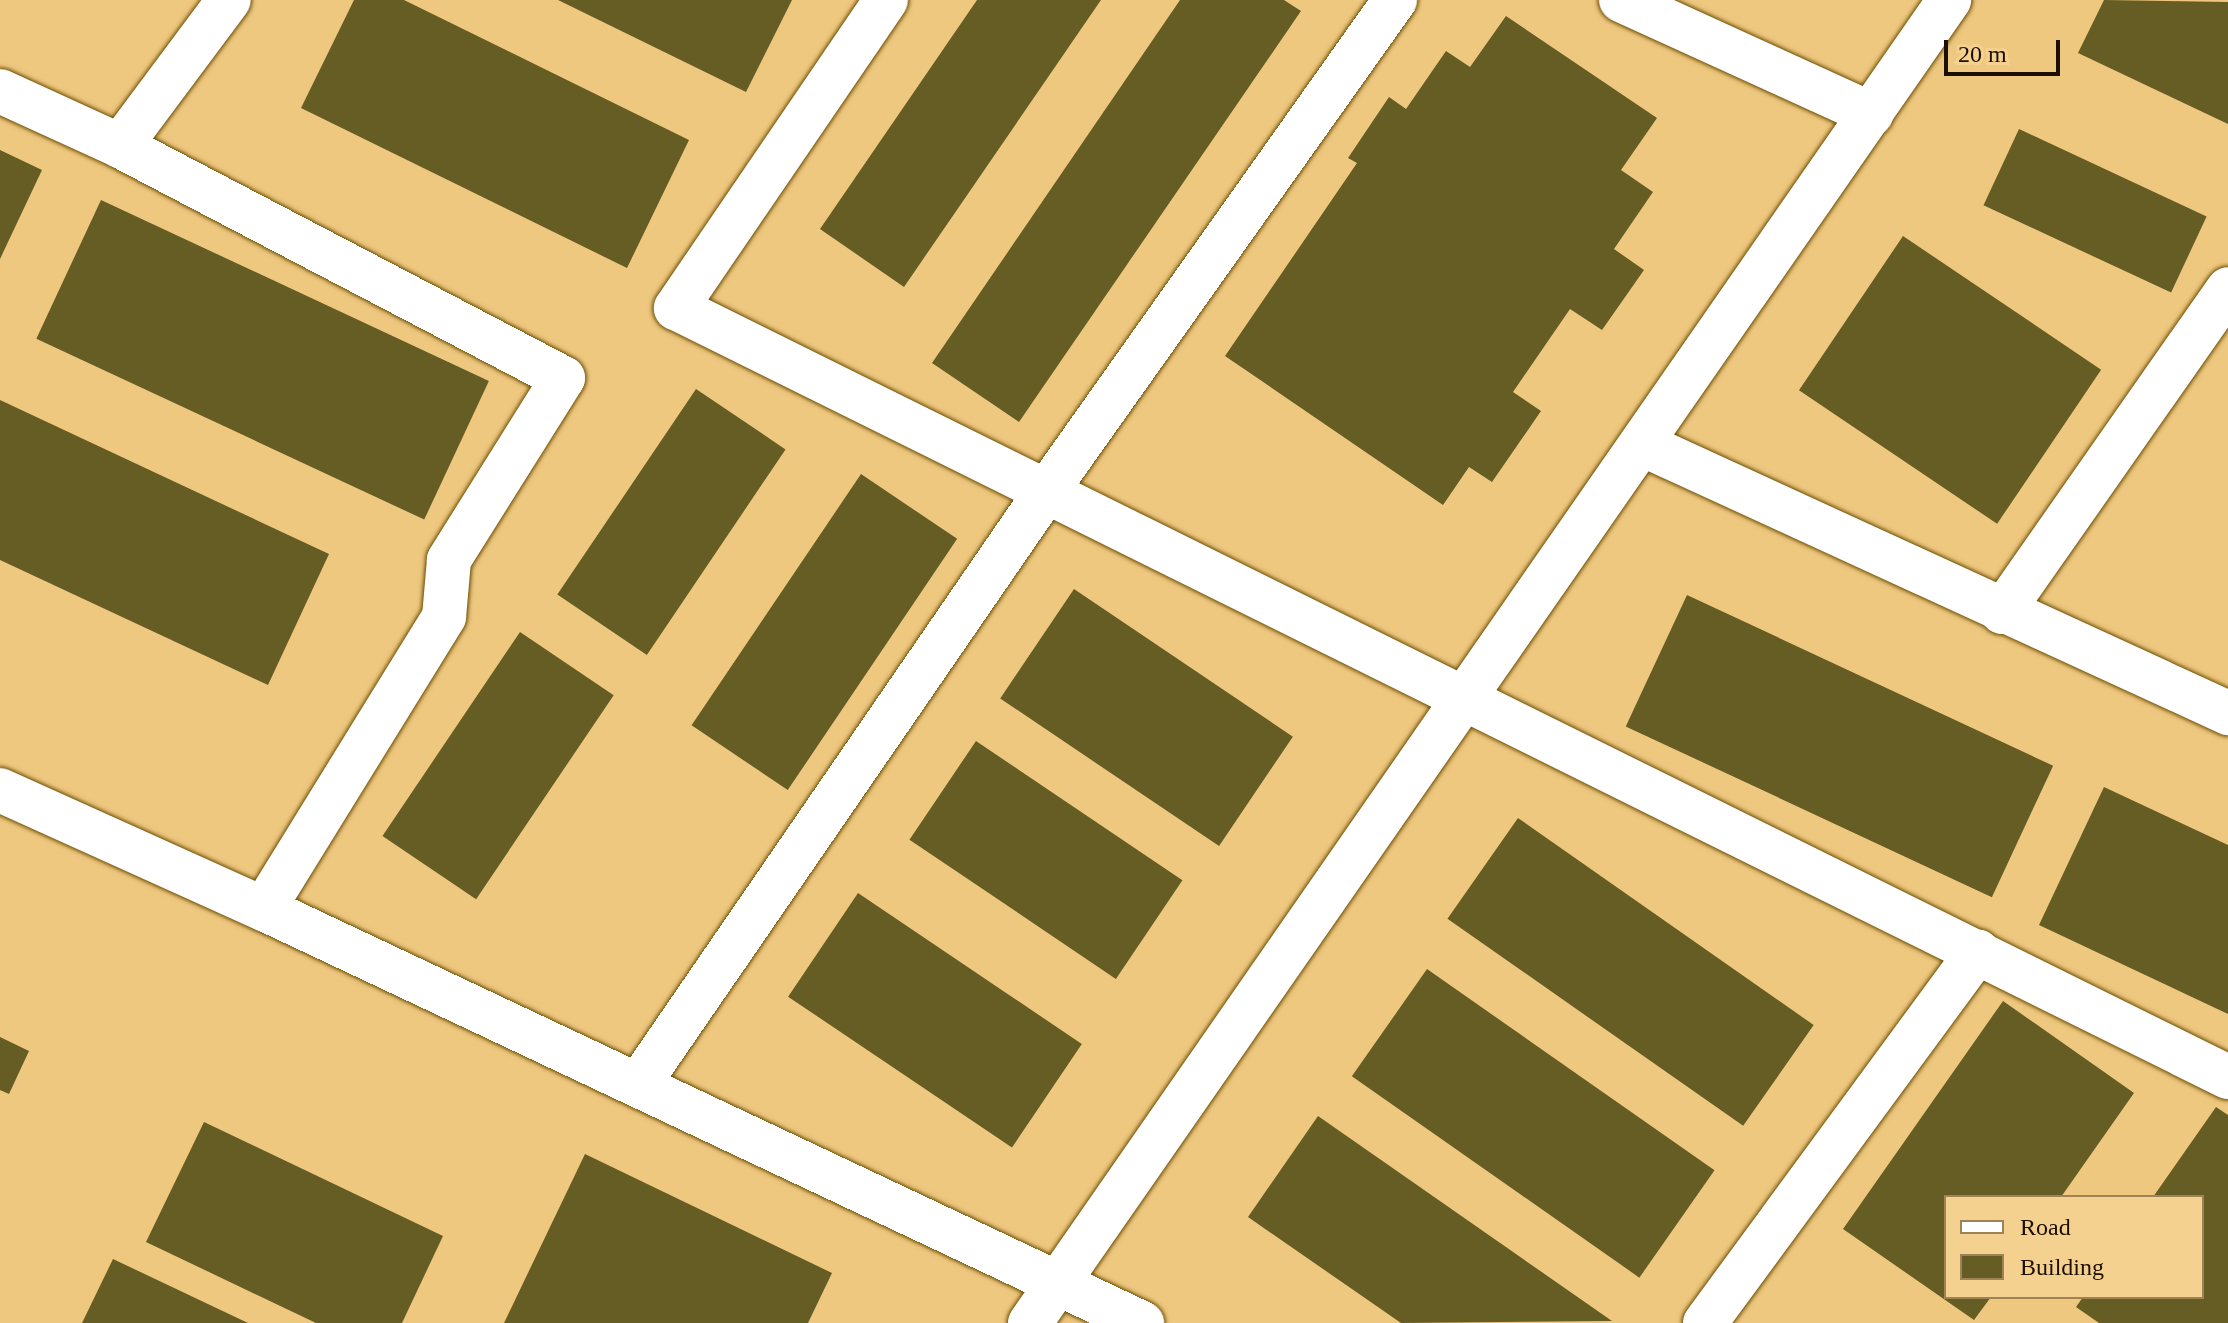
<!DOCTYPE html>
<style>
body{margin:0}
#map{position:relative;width:2228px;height:1323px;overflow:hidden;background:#f5d190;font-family:Georgia,serif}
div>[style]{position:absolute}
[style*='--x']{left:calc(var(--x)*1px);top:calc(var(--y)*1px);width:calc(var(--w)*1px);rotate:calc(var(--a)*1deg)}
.built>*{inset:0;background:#efc87f}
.building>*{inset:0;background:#655d24;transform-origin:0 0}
.roads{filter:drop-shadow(0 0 2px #6c4d00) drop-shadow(0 0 2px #6c4d00)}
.street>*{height:44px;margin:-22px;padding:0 22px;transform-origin:22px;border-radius:22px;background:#fff}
.secondary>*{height:44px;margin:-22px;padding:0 22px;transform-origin:22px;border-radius:22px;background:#fff}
span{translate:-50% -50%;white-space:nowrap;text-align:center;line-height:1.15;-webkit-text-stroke:8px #f5d190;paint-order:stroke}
.legend{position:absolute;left:1944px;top:1195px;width:260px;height:104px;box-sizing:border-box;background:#f5d190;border:2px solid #9e8356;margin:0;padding:10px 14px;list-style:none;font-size:24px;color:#1c0f00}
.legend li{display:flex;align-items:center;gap:16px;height:40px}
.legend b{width:40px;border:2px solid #9e8356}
.scale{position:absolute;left:1944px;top:40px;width:116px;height:36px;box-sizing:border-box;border:4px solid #1c0f00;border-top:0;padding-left:10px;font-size:24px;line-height:28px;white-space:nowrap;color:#1c0f00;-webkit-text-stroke:6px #f5d190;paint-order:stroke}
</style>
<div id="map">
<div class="built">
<i style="clip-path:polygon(evenodd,0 0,2228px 0,2228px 1323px,0 1323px,0 0,1946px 1197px,2202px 1197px,2202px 1297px,1946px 1297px,1946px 1197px)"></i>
</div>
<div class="building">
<i style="clip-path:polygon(354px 0,404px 0,689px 140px,627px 268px,301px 108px)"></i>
<i style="clip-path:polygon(558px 0,792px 0,746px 92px)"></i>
<i style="clip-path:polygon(977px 0,1101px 0,904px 287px,820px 229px)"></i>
<i style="clip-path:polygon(1180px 0,1284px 0,1301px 11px,1019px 422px,932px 363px)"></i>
<i style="clip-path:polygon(2104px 0,2228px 2px,2228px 124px,2078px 53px)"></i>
<i style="clip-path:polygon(1506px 16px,1657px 118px,1621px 170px,1653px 192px,1614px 249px,1644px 270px,1602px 330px,1570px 309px,1513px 392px,1541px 411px,1492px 482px,1469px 467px,1443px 505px,1225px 356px,1357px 163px,1348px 158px,1389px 97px,1406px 109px,1446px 51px,1470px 67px)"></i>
<i style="left:2019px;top:129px;width:207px;height:84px;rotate:25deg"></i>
<i style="clip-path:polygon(0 150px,42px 170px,0 259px)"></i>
<i style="left:101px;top:200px;width:428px;height:153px;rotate:25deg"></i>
<i style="left:1903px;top:236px;width:239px;height:186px;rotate:34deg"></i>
<i style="left:696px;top:389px;width:108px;height:248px;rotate:34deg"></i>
<i style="clip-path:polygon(0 400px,329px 554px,268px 685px,0 560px)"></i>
<i style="left:861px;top:474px;width:116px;height:303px;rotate:34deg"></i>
<i style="left:1074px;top:589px;width:264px;height:132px;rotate:34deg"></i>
<i style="left:1687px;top:595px;width:404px;height:145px;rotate:25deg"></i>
<i style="left:520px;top:632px;width:113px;height:246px;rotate:34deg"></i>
<i style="left:976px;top:741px;width:249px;height:119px;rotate:34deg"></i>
<i style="clip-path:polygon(2104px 787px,2228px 845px,2228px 1014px,2039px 925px)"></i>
<i style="left:1518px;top:818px;width:361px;height:123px;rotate:35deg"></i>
<i style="left:858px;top:893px;width:270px;height:125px;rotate:34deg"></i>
<i style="left:1427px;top:969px;width:351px;height:131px;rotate:35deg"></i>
<i style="clip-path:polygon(2003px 1001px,2134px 1093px,2061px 1197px,1946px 1197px,1946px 1297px,1991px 1297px,1974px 1320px,1843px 1229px)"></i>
<i style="clip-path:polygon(0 1037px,29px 1051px,9px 1094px,0 1090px)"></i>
<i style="clip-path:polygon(2216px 1107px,2228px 1115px,2228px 1323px,2099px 1323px,2076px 1307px,2083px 1297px,2202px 1297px,2202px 1197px,2153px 1197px)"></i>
<i style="clip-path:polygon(1318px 1116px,1612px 1321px,1401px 1323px,1248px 1217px)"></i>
<i style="clip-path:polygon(204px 1122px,443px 1236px,402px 1323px,316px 1323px,146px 1242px)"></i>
<i style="clip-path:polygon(585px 1154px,832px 1273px,808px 1323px,504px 1323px)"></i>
<i style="clip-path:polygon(113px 1259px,248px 1323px,82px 1323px)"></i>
</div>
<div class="roads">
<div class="street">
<i style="--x:886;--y:0;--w:373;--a:124.3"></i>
<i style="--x:676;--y:308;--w:1732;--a:26.36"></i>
<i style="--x:1621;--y:0;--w:275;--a:24.5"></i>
<i style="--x:0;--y:91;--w:132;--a:24.6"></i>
<i style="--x:120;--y:146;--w:500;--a:27.64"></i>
<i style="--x:563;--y:378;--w:215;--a:122.1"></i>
<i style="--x:449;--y:560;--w:57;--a:95"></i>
<i style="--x:444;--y:617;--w:343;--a:121.7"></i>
<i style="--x:120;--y:146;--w:182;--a:-53.3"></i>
<i style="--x:1644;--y:445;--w:643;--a:24.65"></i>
<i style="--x:2002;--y:612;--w:394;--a:-55"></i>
<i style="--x:0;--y:790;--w:290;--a:24.3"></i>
<i style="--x:264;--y:909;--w:971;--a:25.25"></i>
<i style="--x:638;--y:1085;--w:723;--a:-55.48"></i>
<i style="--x:1048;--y:489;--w:600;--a:-54.64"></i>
<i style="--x:1705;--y:1323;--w:461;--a:-53.7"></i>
</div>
<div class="secondary">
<i style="--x:1030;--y:1323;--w:1611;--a:-55.21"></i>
</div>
</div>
<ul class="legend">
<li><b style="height:10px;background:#fff"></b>Road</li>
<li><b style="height:22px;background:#655d24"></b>Building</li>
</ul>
<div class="scale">20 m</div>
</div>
